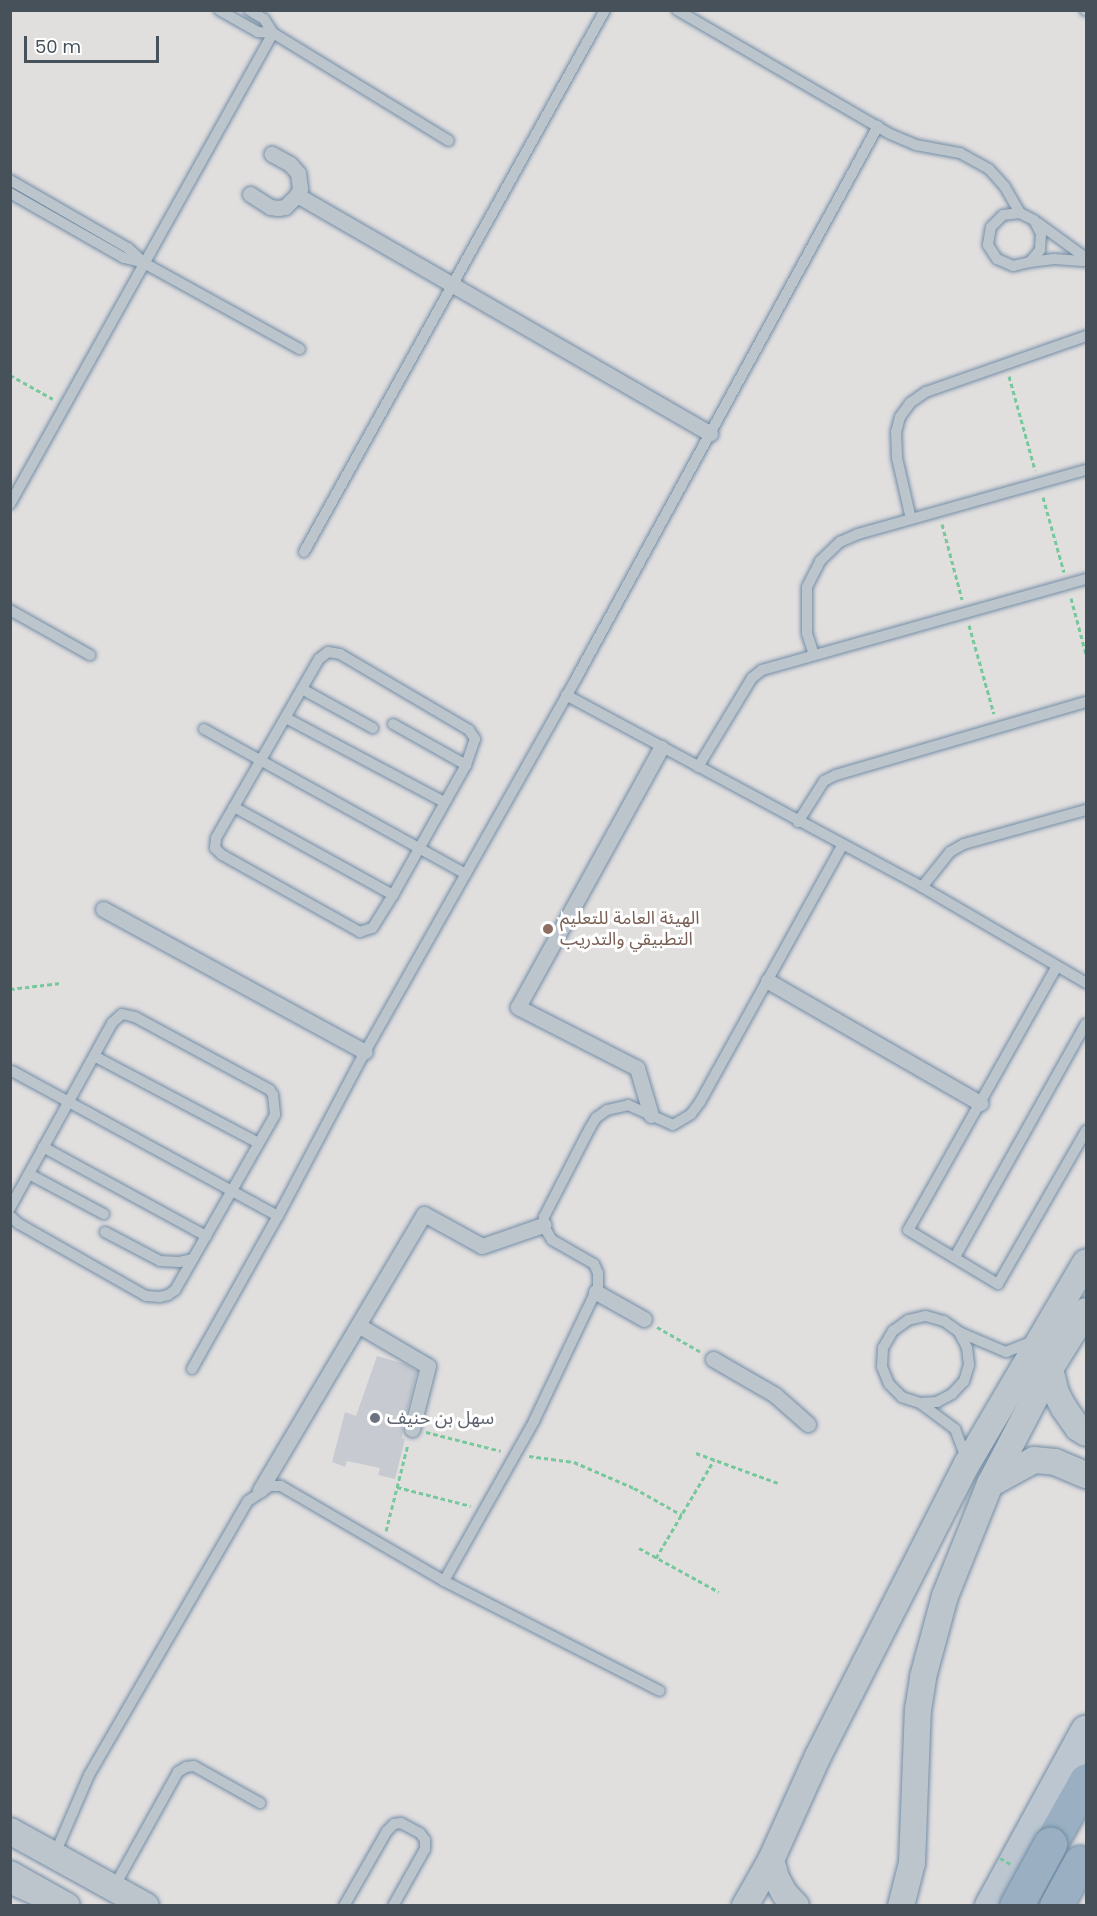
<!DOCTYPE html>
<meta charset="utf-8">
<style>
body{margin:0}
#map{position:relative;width:1097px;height:1916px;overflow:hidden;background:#f0eded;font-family:Poppins,"Noto Sans Arabic",sans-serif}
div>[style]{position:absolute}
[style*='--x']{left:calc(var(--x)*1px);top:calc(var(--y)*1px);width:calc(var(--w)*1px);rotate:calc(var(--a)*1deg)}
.education>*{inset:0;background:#e1dede;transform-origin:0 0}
.building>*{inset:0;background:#c7cad0}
.path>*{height:3px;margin-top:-1.5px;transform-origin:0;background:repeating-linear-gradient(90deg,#77c89c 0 4.5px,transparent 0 7.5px)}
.roads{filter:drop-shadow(0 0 2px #728da6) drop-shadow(0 0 2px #728da6)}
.service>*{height:10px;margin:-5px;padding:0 5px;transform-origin:5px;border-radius:5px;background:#bcc5cc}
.pedestrian>*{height:15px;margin:-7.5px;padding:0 7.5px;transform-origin:7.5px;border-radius:7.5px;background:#bcc5cc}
.tertiary>*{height:26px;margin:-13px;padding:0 13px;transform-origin:13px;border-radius:13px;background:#bcc5cc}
.secondary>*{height:30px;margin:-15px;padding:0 15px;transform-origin:15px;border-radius:15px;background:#bbc6d0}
.trunk>*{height:33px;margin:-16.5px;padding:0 16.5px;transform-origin:16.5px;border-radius:16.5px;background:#9ab0c2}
.path-bridge>*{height:3px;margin-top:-1.5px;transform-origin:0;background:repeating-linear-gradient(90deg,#77c89c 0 4.5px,transparent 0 7.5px)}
.bridges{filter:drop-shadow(0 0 2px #728da6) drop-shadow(0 0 2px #728da6)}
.trunk-bridge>*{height:33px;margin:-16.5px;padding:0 16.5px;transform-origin:16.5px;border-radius:16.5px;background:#9ab0c2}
.dots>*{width:16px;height:16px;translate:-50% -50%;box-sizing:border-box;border:3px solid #fff;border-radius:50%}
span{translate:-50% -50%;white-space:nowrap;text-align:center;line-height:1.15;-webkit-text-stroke:6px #fff;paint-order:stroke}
.education-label{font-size:18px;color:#785e54}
.left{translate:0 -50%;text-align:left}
.worship-label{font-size:18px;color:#5b616d}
.frame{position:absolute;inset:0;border:12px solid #465159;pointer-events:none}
.scale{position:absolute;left:24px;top:36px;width:135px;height:27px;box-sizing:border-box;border:3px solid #465159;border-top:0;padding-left:8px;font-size:18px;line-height:21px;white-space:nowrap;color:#465159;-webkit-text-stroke:4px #fff;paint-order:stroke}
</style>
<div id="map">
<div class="education">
<i style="left:11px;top:11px;width:1075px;height:1895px"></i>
</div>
<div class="building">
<i style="clip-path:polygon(377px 1356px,405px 1364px,417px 1371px,403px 1427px,402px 1438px,405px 1439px,395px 1479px,378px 1475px,380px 1468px,347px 1461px,345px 1467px,332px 1462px,345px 1412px,356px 1416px)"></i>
</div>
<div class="path">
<i style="--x:10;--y:375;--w:49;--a:29.2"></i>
<i style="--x:1009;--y:376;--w:98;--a:74.5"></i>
<i style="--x:1043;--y:497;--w:78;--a:74.4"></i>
<i style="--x:942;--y:524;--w:78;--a:75.1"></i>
<i style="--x:1071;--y:598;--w:58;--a:75"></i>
<i style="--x:969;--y:625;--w:92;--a:74.3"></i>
<i style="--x:10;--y:989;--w:51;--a:-6.7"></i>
<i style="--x:657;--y:1327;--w:51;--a:29.6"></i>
<i style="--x:426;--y:1432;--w:77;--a:14.2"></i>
<i style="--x:696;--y:1453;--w:87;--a:20.1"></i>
<i style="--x:529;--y:1456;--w:45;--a:7.6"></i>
<i style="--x:574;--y:1462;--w:65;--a:23.4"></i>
<i style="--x:634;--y:1488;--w:55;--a:29.4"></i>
<i style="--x:397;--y:1487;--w:76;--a:14.4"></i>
<i style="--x:386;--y:1531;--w:90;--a:-75.8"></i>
<i style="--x:639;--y:1548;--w:91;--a:28.8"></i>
<i style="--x:656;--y:1558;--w:114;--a:-59.4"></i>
</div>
<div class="roads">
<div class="service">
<i style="--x:219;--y:10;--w:45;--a:29.4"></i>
<i style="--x:258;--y:32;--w:15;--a:4"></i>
<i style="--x:249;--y:10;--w:17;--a:31"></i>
<i style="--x:264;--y:19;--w:17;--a:57"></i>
<i style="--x:273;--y:33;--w:206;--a:31.5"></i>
<i style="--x:677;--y:10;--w:246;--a:30.2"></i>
<i style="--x:890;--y:134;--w:28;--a:23"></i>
<i style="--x:916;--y:145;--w:45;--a:10.3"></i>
<i style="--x:960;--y:153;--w:33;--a:29"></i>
<i style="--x:989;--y:169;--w:24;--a:48"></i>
<i style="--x:1005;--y:187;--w:30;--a:60"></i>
<i style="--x:1020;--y:213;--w:16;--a:27"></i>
<i style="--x:1034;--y:220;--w:16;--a:63"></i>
<i style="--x:1041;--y:234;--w:16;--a:94"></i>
<i style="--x:1040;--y:250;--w:16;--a:130"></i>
<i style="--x:1030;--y:262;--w:17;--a:167"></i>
<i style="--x:1013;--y:266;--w:17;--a:-156"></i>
<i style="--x:997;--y:259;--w:17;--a:-123"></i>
<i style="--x:988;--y:245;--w:18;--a:-81"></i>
<i style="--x:991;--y:227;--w:17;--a:-45"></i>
<i style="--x:1003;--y:215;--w:17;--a:-7"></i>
<i style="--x:1085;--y:10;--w:1;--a:45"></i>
<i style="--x:10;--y:180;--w:136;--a:30"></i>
<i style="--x:128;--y:248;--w:22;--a:43"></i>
<i style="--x:144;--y:263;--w:178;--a:28.9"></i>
<i style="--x:10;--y:193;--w:131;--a:29.7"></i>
<i style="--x:124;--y:258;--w:18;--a:13"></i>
<i style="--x:1038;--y:223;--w:59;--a:36.1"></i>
<i style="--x:1030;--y:262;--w:24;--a:-7"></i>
<i style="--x:1054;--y:259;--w:32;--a:4"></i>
<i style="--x:10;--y:504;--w:539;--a:-60.82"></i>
<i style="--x:911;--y:519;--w:63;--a:-102.9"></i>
<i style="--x:897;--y:458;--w:26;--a:-92"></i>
<i style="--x:896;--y:432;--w:16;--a:-75"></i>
<i style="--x:900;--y:417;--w:17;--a:-54"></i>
<i style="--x:910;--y:403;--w:19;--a:-35"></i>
<i style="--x:926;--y:392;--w:170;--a:-19.3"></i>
<i style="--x:304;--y:552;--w:620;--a:-60.95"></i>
<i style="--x:10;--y:610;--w:92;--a:29.4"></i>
<i style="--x:328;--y:652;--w:12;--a:9"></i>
<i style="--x:340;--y:654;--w:150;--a:30.5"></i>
<i style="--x:469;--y:730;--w:11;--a:56"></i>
<i style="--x:475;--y:739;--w:28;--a:109"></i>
<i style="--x:466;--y:765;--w:149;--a:119.3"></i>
<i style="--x:393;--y:895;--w:39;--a:122"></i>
<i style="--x:372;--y:928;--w:13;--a:162"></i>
<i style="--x:360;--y:932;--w:158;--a:-150.8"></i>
<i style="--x:222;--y:855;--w:10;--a:-135"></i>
<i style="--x:215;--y:848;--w:10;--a:-84"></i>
<i style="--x:216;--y:838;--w:207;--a:-60.1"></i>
<i style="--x:319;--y:659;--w:11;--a:-38"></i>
<i style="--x:814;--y:655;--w:23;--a:-108"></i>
<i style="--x:807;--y:633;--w:46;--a:-90"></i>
<i style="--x:807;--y:587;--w:29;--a:-63"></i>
<i style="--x:820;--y:561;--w:28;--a:-44"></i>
<i style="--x:840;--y:542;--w:20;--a:-24"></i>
<i style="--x:858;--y:534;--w:237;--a:-15.7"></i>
<i style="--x:302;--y:689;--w:81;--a:28.8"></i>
<i style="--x:566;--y:695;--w:404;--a:28.3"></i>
<i style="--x:922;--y:887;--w:190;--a:30.3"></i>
<i style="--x:286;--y:718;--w:179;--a:28"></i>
<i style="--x:393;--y:724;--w:84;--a:29.3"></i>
<i style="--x:204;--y:729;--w:299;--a:29"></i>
<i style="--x:698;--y:767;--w:104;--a:-58.8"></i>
<i style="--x:752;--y:678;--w:13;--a:-39"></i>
<i style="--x:762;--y:670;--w:337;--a:-15.7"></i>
<i style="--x:234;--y:807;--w:182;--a:29"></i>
<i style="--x:798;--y:822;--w:49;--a:-57.6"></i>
<i style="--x:824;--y:781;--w:13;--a:-27"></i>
<i style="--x:836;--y:775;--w:260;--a:-16.3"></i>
<i style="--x:922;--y:887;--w:45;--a:-51.3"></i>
<i style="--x:950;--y:852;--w:16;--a:-30"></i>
<i style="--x:964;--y:844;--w:127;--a:-15.6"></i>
<i style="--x:1057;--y:966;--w:303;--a:119.4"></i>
<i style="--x:908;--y:1230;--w:105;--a:31"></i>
<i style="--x:998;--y:1284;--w:177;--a:-60.1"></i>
<i style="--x:94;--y:1056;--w:186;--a:27.9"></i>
<i style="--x:12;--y:1071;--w:303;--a:28.6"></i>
<i style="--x:43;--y:1147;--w:186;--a:28.6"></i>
<i style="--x:29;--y:1174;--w:85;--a:28.1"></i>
<i style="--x:10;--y:1208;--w:211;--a:-61.1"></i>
<i style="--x:112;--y:1023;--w:13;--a:-42"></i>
<i style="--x:122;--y:1014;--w:13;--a:13"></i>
<i style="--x:135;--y:1017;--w:153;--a:28.4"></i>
<i style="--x:270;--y:1090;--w:6;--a:59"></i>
<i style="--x:273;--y:1095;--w:20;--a:84"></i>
<i style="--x:275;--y:1115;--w:202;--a:119.7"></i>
<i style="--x:175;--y:1290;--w:9;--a:144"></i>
<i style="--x:168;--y:1295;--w:8;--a:166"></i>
<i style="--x:160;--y:1297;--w:14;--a:-176"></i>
<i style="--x:146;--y:1296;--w:146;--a:-150.4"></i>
<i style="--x:19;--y:1224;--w:12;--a:-138"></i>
<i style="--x:105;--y:1232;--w:62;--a:27.8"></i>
<i style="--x:160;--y:1261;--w:19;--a:3"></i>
<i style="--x:179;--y:1262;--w:14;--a:-12"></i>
<i style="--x:955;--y:1257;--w:267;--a:-60.7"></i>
<i style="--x:959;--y:1332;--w:18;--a:63"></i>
<i style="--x:967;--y:1348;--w:17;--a:83"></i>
<i style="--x:969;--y:1365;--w:17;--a:107"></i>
<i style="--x:964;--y:1381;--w:18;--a:133"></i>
<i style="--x:952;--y:1394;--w:17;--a:152"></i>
<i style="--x:937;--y:1402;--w:17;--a:177"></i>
<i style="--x:920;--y:1403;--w:19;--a:-162"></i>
<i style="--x:902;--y:1397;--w:18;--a:-135"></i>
<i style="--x:889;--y:1384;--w:18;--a:-112"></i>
<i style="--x:882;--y:1367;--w:19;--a:-87"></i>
<i style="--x:883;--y:1348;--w:20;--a:-60"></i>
<i style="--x:893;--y:1331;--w:19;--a:-36"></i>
<i style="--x:908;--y:1320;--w:18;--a:-13"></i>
<i style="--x:926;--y:1316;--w:19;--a:16"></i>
<i style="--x:944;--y:1321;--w:19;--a:36"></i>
<i style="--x:959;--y:1332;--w:51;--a:23.1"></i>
<i style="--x:1006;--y:1352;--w:29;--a:-22"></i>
<i style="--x:192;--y:1369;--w:176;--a:-60.7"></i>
<i style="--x:278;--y:1216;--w:186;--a:-62.1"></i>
<i style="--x:365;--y:1052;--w:431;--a:-60.5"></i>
<i style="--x:577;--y:677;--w:628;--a:-61.35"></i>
<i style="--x:920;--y:1403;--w:44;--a:36.6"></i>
<i style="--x:955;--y:1429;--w:31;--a:69"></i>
<i style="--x:444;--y:1581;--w:184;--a:-60.6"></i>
<i style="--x:534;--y:1421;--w:148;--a:-64.5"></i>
<i style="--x:598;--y:1287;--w:14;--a:-90"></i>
<i style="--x:598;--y:1273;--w:10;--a:-114"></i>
<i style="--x:594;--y:1264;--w:48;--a:-150.3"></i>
<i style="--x:552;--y:1240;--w:17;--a:-121"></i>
<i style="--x:543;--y:1225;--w:8;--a:-83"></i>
<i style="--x:544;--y:1217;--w:100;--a:-62.7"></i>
<i style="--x:590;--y:1128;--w:12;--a:-59"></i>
<i style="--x:596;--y:1118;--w:14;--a:-36"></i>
<i style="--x:607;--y:1110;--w:22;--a:-13"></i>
<i style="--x:628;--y:1105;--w:49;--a:24"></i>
<i style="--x:673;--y:1125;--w:21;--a:-31"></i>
<i style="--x:691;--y:1114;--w:15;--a:-53"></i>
<i style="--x:700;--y:1102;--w:293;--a:-61"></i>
<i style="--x:54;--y:1856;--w:88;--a:-66.6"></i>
<i style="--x:89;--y:1775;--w:317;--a:-59.9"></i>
<i style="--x:248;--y:1501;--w:27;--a:-34"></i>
<i style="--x:270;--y:1486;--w:11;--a:0"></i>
<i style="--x:281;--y:1486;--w:189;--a:30.2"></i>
<i style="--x:444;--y:1581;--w:242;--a:27"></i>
<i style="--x:114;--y:1887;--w:132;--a:-60.9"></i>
<i style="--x:178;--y:1772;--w:9;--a:-32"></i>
<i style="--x:186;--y:1767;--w:8;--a:-7"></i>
<i style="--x:194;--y:1766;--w:76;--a:29.3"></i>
<i style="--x:10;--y:1889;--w:36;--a:24"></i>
<i style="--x:344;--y:1906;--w:86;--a:-60.2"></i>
<i style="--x:387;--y:1831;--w:10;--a:-45"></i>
<i style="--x:394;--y:1824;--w:7;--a:-8"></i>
<i style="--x:401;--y:1823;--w:21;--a:28"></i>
<i style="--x:420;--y:1833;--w:9;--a:54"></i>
<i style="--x:425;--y:1840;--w:9;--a:90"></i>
<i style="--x:425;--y:1849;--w:65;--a:119.3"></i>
</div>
<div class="pedestrian">
<i style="--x:250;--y:194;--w:24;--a:33"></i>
<i style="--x:270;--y:207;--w:8;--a:7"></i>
<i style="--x:278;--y:208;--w:7;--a:-8"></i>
<i style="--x:285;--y:207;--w:17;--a:-45"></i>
<i style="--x:297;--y:195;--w:7;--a:-63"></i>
<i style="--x:300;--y:189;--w:16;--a:-97"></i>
<i style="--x:298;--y:173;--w:12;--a:-132"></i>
<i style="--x:290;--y:164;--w:21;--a:-151"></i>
<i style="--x:297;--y:195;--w:477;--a:30"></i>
<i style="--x:103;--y:909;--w:298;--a:28.6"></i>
<i style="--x:768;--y:981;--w:245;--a:29.9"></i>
<i style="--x:651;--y:1115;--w:49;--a:-106.6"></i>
<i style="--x:637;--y:1068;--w:134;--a:-152.9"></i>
<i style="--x:518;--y:1007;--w:296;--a:-61.1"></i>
<i style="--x:596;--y:1292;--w:55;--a:29.4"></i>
<i style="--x:358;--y:1325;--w:81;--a:30.4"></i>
<i style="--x:428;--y:1366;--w:65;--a:104.3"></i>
<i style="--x:713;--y:1359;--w:72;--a:30.1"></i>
<i style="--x:775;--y:1395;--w:44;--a:41.3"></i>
<i style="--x:260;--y:1490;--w:321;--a:-59.3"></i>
<i style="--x:424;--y:1214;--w:66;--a:28.9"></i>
<i style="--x:482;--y:1246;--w:65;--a:-19"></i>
</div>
<div class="tertiary">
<i style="--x:1050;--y:1369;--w:25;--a:76"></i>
<i style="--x:1056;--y:1393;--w:17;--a:62"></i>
<i style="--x:1064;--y:1408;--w:24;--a:55"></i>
<i style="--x:1078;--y:1428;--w:9;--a:32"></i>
<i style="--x:990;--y:1484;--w:50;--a:-28.6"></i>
<i style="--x:1034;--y:1460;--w:21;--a:5"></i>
<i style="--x:1055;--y:1462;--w:34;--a:23"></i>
<i style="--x:10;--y:1831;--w:155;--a:28.9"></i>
<i style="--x:771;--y:1860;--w:19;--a:74"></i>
<i style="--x:776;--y:1878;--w:18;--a:61"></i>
<i style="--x:785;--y:1894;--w:16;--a:47"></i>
<i style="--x:10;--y:1874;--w:65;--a:29.3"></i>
<i style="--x:745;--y:1906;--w:53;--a:-60.5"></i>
<i style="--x:771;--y:1860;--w:114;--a:-65.7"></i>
<i style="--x:818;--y:1756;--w:328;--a:-63"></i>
<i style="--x:967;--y:1464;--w:234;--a:-59.5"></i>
<i style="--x:901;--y:1906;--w:44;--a:-75.7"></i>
<i style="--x:912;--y:1863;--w:153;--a:-87.8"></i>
<i style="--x:918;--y:1710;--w:33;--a:-81"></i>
<i style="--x:923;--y:1677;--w:84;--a:-74.8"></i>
<i style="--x:945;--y:1596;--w:121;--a:-68.1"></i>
<i style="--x:990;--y:1484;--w:130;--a:-62.4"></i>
<i style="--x:1050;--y:1369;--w:68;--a:-58.2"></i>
</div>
<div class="secondary">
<i style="--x:990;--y:1906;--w:200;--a:-61.3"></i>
</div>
<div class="trunk">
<i style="--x:1050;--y:1844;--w:73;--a:-60.6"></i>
</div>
</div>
<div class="path-bridge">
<i style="--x:1000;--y:1858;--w:14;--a:30"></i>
</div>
<div class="bridges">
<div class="trunk-bridge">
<i style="--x:1016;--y:1906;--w:71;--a:-61.3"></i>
<i style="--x:1056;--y:1906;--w:50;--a:-61.4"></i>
</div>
</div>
<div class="dots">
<i style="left:548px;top:929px;background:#8d6e63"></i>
<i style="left:375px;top:1418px;background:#6b7280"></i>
</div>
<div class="education-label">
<span class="left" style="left:560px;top:929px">الهيئة العامة للتعليم<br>التطبيقي والتدريب</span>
</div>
<div class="worship-label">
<span class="left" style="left:387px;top:1418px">سهل بن حنيف</span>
</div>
<div class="frame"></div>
<div class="scale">50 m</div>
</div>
